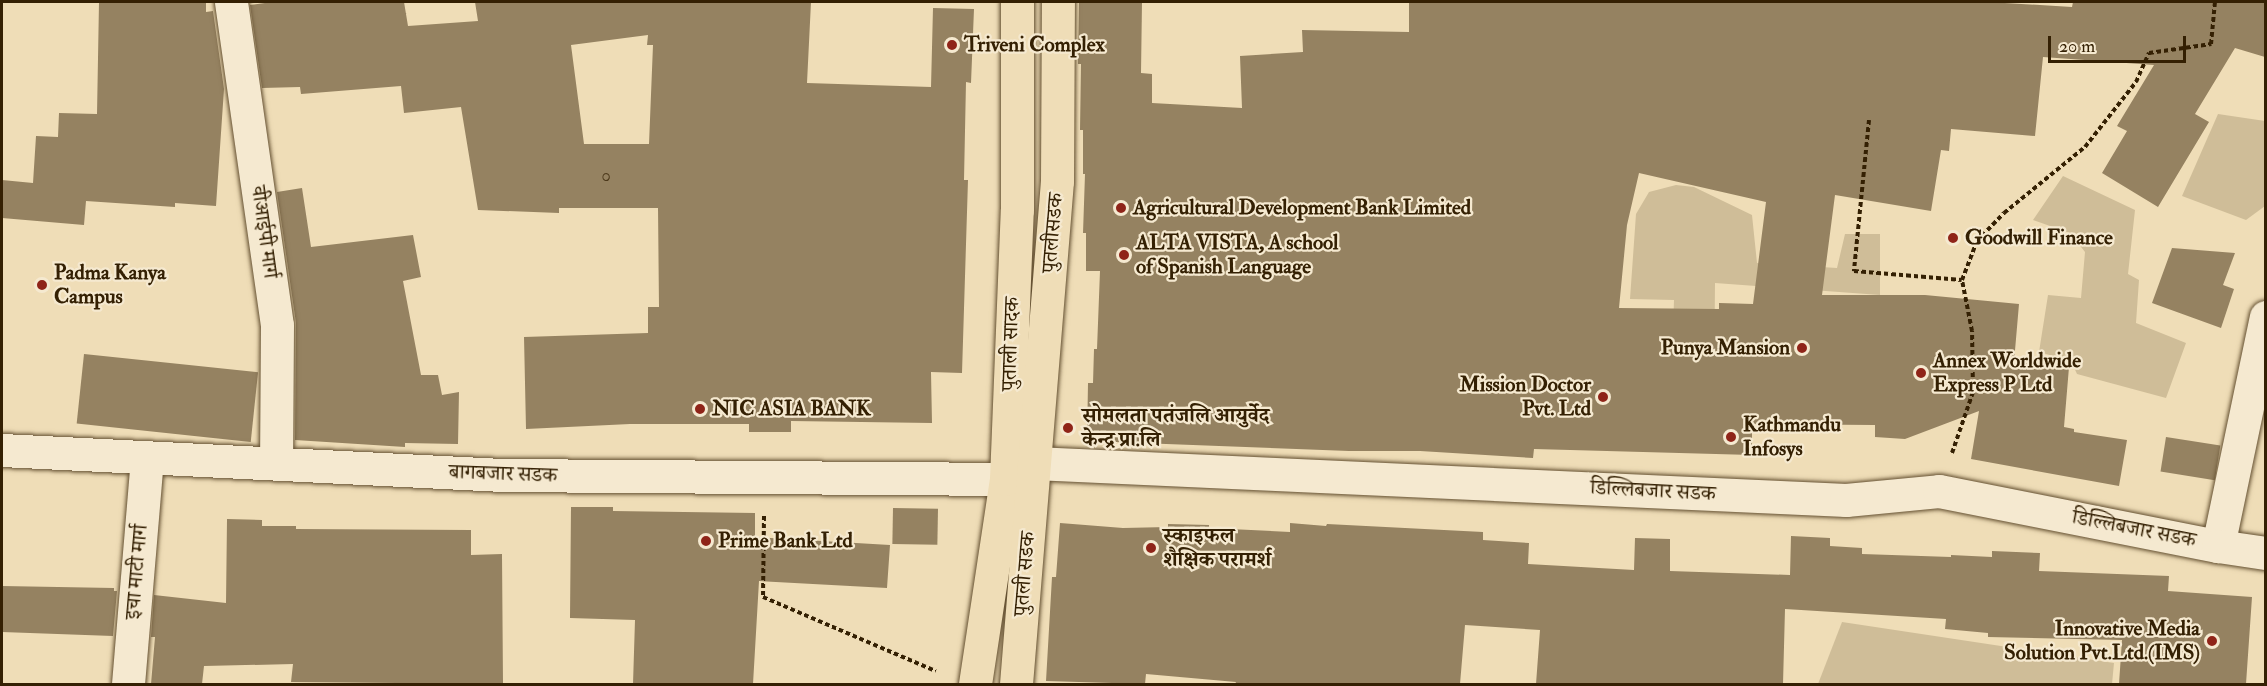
<!DOCTYPE html>
<meta charset="utf-8">
<style>
body{margin:0}
#map{position:relative;width:2267px;height:686px;overflow:hidden;background:#efddb7;font-family:"IM FELL Double Pica","Noto Serif Devanagari",serif}
div>[style]{position:absolute}
[style*='--x']{left:calc(var(--x)*1px);top:calc(var(--y)*1px);width:calc(var(--w)*1px);rotate:calc(var(--a)*1deg)}
.green>*{inset:0;background:#cfbd98}
.building>*{inset:0;background:#958261;transform-origin:0 0}
.path>*{height:4px;margin-top:-2px;transform-origin:0;background:repeating-linear-gradient(90deg,#342003 0 4.5px,transparent 0 7.5px)}
.roads{filter:drop-shadow(0 0 2px #634f30) drop-shadow(0 0 2px #634f30)}
.street>*{height:33px;margin:-16.5px;padding:0 16.5px;transform-origin:16.5px;border-radius:16.5px;background:#f5e9d0}
.secondary>*{height:33px;margin:-16.5px;padding:0 16.5px;transform-origin:16.5px;border-radius:16.5px;background:#f5e9d0}
.primary>*{height:33px;margin:-16.5px;padding:0 16.5px;transform-origin:16.5px;border-radius:16.5px;background:#efddb7}
.dots>*{width:16px;height:16px;translate:-50% -50%;box-sizing:border-box;border:3px solid #f5e9d0;border-radius:50%}
span{translate:-50% -50%;white-space:nowrap;text-align:center;line-height:1.15;-webkit-text-stroke:4.5px #f5e9d0;paint-order:stroke}
.number-label{font-size:18px;color:#4c381a}
.number-label span{-webkit-text-stroke-width:0}
.poi-label{font-size:21px;color:#342003;font-weight:700}
.left{translate:0 -50%;text-align:left}
.right{translate:-100% -50%;text-align:right}
.street-label{font-size:21px;color:#342003}
.frame{position:absolute;inset:0;border:3px solid #342003;pointer-events:none}
.scale{position:absolute;left:2048px;top:36px;width:138px;height:27px;box-sizing:border-box;border:3px solid #342003;border-top:0;padding-left:8px;font-size:18px;line-height:21px;white-space:nowrap;color:#342003;-webkit-text-stroke:4px #f5e9d0;paint-order:stroke}
</style>
<div id="map">
<div class="green">
<i style="clip-path:polygon(2218px 114px,2265px 121px,2265px 206px,2246px 220px,2182px 196px)"></i>
<i style="clip-path:polygon(2063px 176px,2135px 210px,2128px 274px,2139px 280px,2136px 323px,2186px 343px,2166px 398px,2077px 374px,2071px 361px,2039px 352px,2048px 295px,2081px 298px,2085px 252px,2070px 233px,2033px 220px)"></i>
<i style="clip-path:polygon(1676px 185px,1694px 187px,1752px 215px,1757px 263px,1837px 268px,1845px 234px,1880px 234px,1880px 295px,1715px 283px,1714px 387px,1672px 361px,1674px 300px,1630px 299px,1636px 214px,1649px 192px)"></i>
<i style="clip-path:polygon(1842px 622px,2114px 663px,2112px 684px,1818px 684px)"></i>
</div>
<div class="building">
<i style="clip-path:polygon(99px 2px,206px 2px,206px 12px,213px 11px,224px 89px,216px 206px,175px 203px,175px 207px,86px 201px,84px 225px,2px 218px,2px 180px,33px 183px,36px 136px,58px 137px,59px 113px,97px 114px)"></i>
<i style="clip-path:polygon(evenodd,272px 2px,404px 2px,408px 26px,478px 21px,475px 2px,811px 2px,807px 83px,931px 87px,933px 8px,974px 9px,971px 83px,966px 82px,964px 180px,968px 180px,962px 373px,931px 372px,932px 423px,791px 421px,791px 432px,749px 432px,749px 424px,630px 424px,526px 429px,524px 337px,648px 333px,648px 307px,659px 307px,658px 208px,559px 208px,559px 213px,478px 210px,461px 107px,404px 113px,401px 86px,301px 94px,300px 87px,262px 88px,250px 5px,272px 2px,648px 35px,647px 45px,653px 45px,649px 144px,584px 144px,571px 45px,648px 35px)"></i>
<i style="clip-path:polygon(evenodd,1079px 2px,1142px 2px,1141px 73px,1152px 74px,1152px 103px,1242px 108px,1240px 56px,1303px 52px,1302px 30px,1409px 32px,1409px 2px,1988px 2px,2072px 7px,2073px 2px,2265px 2px,2265px 57px,2235px 48px,2195px 114px,2209px 122px,2158px 207px,2102px 173px,2127px 131px,2117px 126px,2154px 65px,2043px 57px,2035px 136px,1951px 129px,1949px 151px,1941px 150px,1931px 211px,1835px 195px,1822px 295px,1925px 295px,2019px 304px,2014px 362px,2069px 367px,2064px 427px,2074px 429px,2074px 432px,2127px 440px,2119px 486px,1971px 459px,1979px 411px,1905px 439px,1875px 437px,1875px 425px,1752px 424px,1752px 455px,1534px 449px,1533px 458px,1420px 451px,1349px 451px,1087px 441px,1088px 383px,1093px 383px,1094px 349px,1097px 349px,1100px 271px,1086px 271px,1086px 233px,1083px 233px,1085px 174px,1083px 174px,1083px 130px,1080px 130px,1081px 64px,1078px 64px,1079px 2px,1639px 173px,1766px 202px,1753px 304px,1719px 303px,1719px 309px,1619px 308px,1627px 225px,1639px 173px)"></i>
<i style="clip-path:polygon(302px 188px,311px 247px,413px 235px,421px 277px,403px 281px,421px 375px,438px 375px,442px 395px,459px 392px,458px 444px,405px 443px,405px 447px,295px 440px,296px 323px,277px 192px)"></i>
<i style="clip-path:polygon(2172px 248px,2235px 253px,2223px 285px,2234px 289px,2221px 328px,2152px 303px)"></i>
<i style="left:84px;top:354px;width:175px;height:70px;rotate:6deg"></i>
<i style="left:2166px;top:437px;width:55px;height:35px;rotate:9deg"></i>
<i style="clip-path:polygon(571px 507px,613px 507px,613px 511px,755px 513px,755px 537px,890px 545px,887px 588px,759px 581px,753px 684px,633px 684px,635px 620px,570px 618px)"></i>
<i style="left:893px;top:508px;width:45px;height:36px;rotate:1deg"></i>
<i style="clip-path:polygon(227px 519px,262px 520px,262px 526px,296px 526px,296px 529px,471px 530px,471px 555px,502px 554px,503px 684px,291px 682px,293px 664px,204px 666px,202px 684px,151px 684px,155px 637px,151px 637px,154px 595px,226px 603px)"></i>
<i style="clip-path:polygon(1060px 523px,1123px 528px,1168px 527px,1168px 524px,1209px 525px,1209px 528px,1290px 532px,1290px 523px,1326px 526px,1327px 524px,1483px 532px,1483px 540px,1529px 543px,1528px 564px,1634px 570px,1635px 538px,1670px 539px,1670px 571px,1790px 575px,1791px 536px,1830px 538px,1830px 546px,1862px 548px,1862px 554px,1951px 557px,1951px 555px,1992px 557px,1992px 551px,2040px 553px,2039px 571px,2169px 576px,2168px 591px,2252px 597px,2246px 684px,2119px 684px,2122px 640px,1988px 637px,1988px 633px,1945px 629px,1946px 619px,1785px 609px,1783px 684px,1536px 684px,1540px 630px,1465px 625px,1460px 684px,1235px 684px,1236px 682px,1146px 674px,1145px 684px,1046px 681px,1052px 577px,1056px 577px)"></i>
<i style="clip-path:polygon(2px 586px,114px 588px,114px 591px,117px 591px,113px 636px,2px 632px)"></i>
</div>
<div class="path">
<i style="--x:1869;--y:120;--w:152;--a:95.7"></i>
<i style="--x:1854;--y:271;--w:108;--a:4.8"></i>
<i style="--x:1952;--y:453;--w:65;--a:-71"></i>
<i style="--x:1973;--y:392;--w:61;--a:-90.9"></i>
<i style="--x:1972;--y:331;--w:52;--a:-101.1"></i>
<i style="--x:1962;--y:280;--w:42;--a:-69"></i>
<i style="--x:1977;--y:241;--w:39;--a:-46"></i>
<i style="--x:2004;--y:213;--w:104;--a:-39.2"></i>
<i style="--x:2085;--y:147;--w:83;--a:-51.9"></i>
<i style="--x:2136;--y:82;--w:32;--a:-66"></i>
<i style="--x:2149;--y:53;--w:63;--a:-8.3"></i>
<i style="--x:2211;--y:44;--w:42;--a:-84.6"></i>
<i style="--x:764;--y:516;--w:81;--a:90.7"></i>
<i style="--x:763;--y:597;--w:188;--a:23.2"></i>
</div>
<div class="roads">
<div class="street">
<i style="--x:231;--y:2;--w:326;--a:81.9"></i>
<i style="--x:277;--y:325;--w:138;--a:90.4"></i>
<i style="--x:2218;--y:546;--w:234;--a:-78.2"></i>
<i style="--x:128;--y:684;--w:226;--a:-85.2"></i>
</div>
<div class="secondary">
<i style="--x:2;--y:450;--w:501;--a:2.86"></i>
<i style="--x:502;--y:475;--w:504;--a:0.45"></i>
<i style="--x:1006;--y:479;--w:32;--a:-30"></i>
<i style="--x:1034;--y:463;--w:813;--a:2.61"></i>
<i style="--x:1846;--y:500;--w:93;--a:-5.5"></i>
<i style="--x:1939;--y:491;--w:284;--a:11.2"></i>
<i style="--x:2218;--y:546;--w:49;--a:8.3"></i>
</div>
<div class="primary">
<i style="--x:975;--y:684;--w:207;--a:-81.4"></i>
<i style="--x:1006;--y:479;--w:269;--a:-87.7"></i>
<i style="--x:1017;--y:210;--w:208;--a:-90"></i>
<i style="--x:1016;--y:684;--w:505;--a:-85.34"></i>
<i style="--x:1057;--y:181;--w:179;--a:-89.7"></i>
</div>
</div>
<div class="dots">
<i style="left:952px;top:45px;background:#8f2418"></i>
<i style="left:1121px;top:208px;background:#8f2418"></i>
<i style="left:1953px;top:238px;background:#8f2418"></i>
<i style="left:1124px;top:255px;background:#8f2418"></i>
<i style="left:42px;top:285px;background:#8f2418"></i>
<i style="left:1802px;top:348px;background:#8f2418"></i>
<i style="left:1921px;top:373px;background:#8f2418"></i>
<i style="left:1603px;top:397px;background:#8f2418"></i>
<i style="left:700px;top:409px;background:#8f2418"></i>
<i style="left:1068px;top:428px;background:#8f2418"></i>
<i style="left:1731px;top:437px;background:#8f2418"></i>
<i style="left:706px;top:541px;background:#8f2418"></i>
<i style="left:1151px;top:548px;background:#8f2418"></i>
<i style="left:2212px;top:641px;background:#8f2418"></i>
</div>
<div class="number-label">
<span style="left:606px;top:176px">0</span>
</div>
<div class="poi-label">
<span class="left" style="left:964px;top:45px">Triveni Complex</span>
<span class="left" style="left:1133px;top:208px">Agricultural Development Bank Limited</span>
<span class="left" style="left:1965px;top:238px">Goodwill Finance</span>
<span class="left" style="left:1136px;top:255px">ALTA VISTA, A school<br>of Spanish Language</span>
<span class="left" style="left:54px;top:285px">Padma Kanya<br>Campus</span>
<span class="right" style="left:1790px;top:348px">Punya Mansion</span>
<span class="left" style="left:1933px;top:373px">Annex Worldwide<br>Express P Ltd</span>
<span class="right" style="left:1591px;top:397px">Mission Doctor<br>Pvt. Ltd</span>
<span class="left" style="left:712px;top:409px">NIC ASIA BANK</span>
<span class="left" style="left:1082px;top:428px">सोमलता पतंजलि आयुर्वेद<br>केन्द्र प्रा.लि</span>
<span class="left" style="left:1743px;top:437px">Kathmandu<br>Infosys</span>
<span class="left" style="left:1163px;top:548px">स्काइफल<br>शैक्षिक परामर्श</span>
<span class="left" style="left:718px;top:541px">Prime Bank Ltd</span>
<span class="right" style="left:2200px;top:641px">Innovative Media<br>Solution Pvt.Ltd.(IMS)</span>
</div>
<div class="street-label">
<span style="left:264px;top:232px;rotate:82deg">वीआईपी मार्ग</span>
<span style="left:1053px;top:233px;rotate:-85deg">पुतलीसडक</span>
<span style="left:1011px;top:344px;rotate:-88deg">पुताली सादक</span>
<span style="left:503px;top:474px;rotate:2deg">बागबजार सडक</span>
<span style="left:1653px;top:491px;rotate:3deg">डिल्लिबजार सडक</span>
<span style="left:2134px;top:529px;rotate:11deg">डिल्लिबजार सडक</span>
<span style="left:137px;top:572px;rotate:-85deg">इचा माटी मार्ग</span>
<span style="left:1025px;top:574px;rotate:-85deg">पुतली सडक</span>
</div>
<div class="frame"></div>
<div class="scale">20 m</div>
</div>
